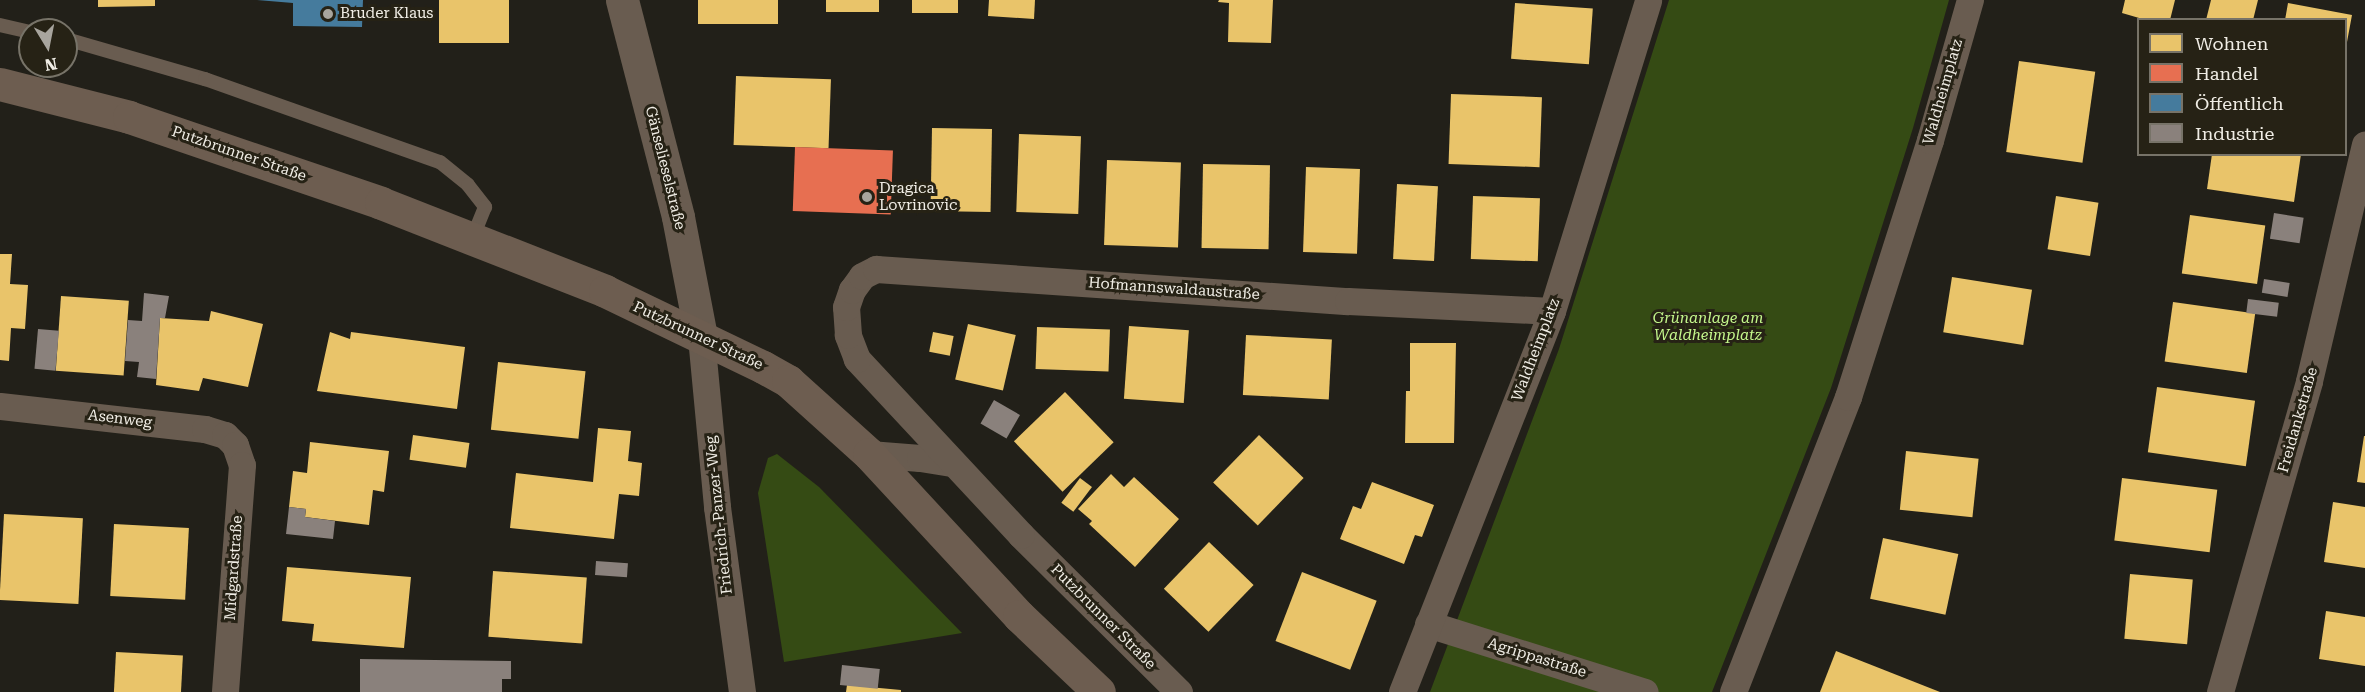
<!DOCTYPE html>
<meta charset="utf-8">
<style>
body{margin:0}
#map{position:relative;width:2365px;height:692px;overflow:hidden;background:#222019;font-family:"Roboto Serif",serif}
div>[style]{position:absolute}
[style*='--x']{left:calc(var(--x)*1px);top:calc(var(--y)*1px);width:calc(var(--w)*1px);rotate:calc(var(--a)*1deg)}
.green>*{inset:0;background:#354b14}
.homes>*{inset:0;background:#e9c46a;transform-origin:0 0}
.shops>*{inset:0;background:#e76f51;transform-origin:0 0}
.public>*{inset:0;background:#457b9d}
.industry>*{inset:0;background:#8a817c;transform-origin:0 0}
.service>*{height:14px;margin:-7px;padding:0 7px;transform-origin:7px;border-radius:7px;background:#695c50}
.minor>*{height:27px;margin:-13.5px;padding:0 13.5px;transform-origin:13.5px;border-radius:13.5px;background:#695c50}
.tertiary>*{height:33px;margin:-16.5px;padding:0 16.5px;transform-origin:16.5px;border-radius:16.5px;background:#695c50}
.secondary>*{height:33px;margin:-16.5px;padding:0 16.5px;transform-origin:16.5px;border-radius:16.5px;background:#6d5d50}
.dots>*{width:16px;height:16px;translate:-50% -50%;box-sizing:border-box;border:3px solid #262215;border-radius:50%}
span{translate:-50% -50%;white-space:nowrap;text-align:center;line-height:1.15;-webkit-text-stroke:6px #262215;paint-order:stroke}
.poi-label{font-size:15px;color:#f0ede5}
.left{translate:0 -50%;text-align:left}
.street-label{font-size:15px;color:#f0ede5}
.park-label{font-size:15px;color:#c4f78c;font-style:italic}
.legend{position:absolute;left:2137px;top:18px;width:210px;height:138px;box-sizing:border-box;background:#262215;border:2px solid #777368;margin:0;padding:8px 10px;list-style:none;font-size:18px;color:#f0ede5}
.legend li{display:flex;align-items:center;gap:12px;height:30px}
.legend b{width:30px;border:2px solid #777368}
.north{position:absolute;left:18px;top:18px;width:60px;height:60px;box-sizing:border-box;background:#262215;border:2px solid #777368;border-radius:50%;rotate:170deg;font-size:16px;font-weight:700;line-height:24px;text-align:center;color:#f0ede5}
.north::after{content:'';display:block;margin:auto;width:21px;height:27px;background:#a8a59e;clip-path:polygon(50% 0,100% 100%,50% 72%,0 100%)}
</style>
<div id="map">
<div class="green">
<i style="clip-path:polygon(1669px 0,1949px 0,1913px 128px,1831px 388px,1712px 692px,1430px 692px,1559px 349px)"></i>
<i style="clip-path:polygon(777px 454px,819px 487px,962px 633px,784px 662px,758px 493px,768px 458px)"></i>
</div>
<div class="homes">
<i style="clip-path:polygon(98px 0,155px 0,155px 6px,98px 7px)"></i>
<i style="left:439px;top:0;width:70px;height:43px"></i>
<i style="left:698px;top:0;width:80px;height:24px"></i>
<i style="left:826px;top:0;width:53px;height:12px"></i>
<i style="left:912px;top:0;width:46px;height:13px"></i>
<i style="clip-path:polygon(989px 0,1035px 0,1034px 19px,988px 16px)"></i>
<i style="clip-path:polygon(1219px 0,1273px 0,1271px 43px,1228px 42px,1229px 3px,1218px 2px)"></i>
<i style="clip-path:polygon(2125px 0,2175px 0,2170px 20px,2146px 20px,2122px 13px)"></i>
<i style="clip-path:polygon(2211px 0,2258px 0,2253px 20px,2206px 20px)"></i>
<i style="left:1515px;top:3px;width:78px;height:56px;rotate:4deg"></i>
<i style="clip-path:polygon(2288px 3px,2352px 15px,2347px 42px,2346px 20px,2285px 20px)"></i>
<i style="left:2019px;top:61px;width:77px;height:92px;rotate:8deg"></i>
<i style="left:736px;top:76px;width:95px;height:69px;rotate:2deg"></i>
<i style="left:1451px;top:94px;width:91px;height:70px;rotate:2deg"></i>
<i style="left:932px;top:128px;width:60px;height:83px;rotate:1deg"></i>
<i style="left:1019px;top:134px;width:62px;height:78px;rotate:2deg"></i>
<i style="clip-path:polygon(2212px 154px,2301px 154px,2294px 202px,2207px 189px)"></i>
<i style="left:1107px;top:160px;width:74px;height:85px;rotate:2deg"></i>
<i style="left:1203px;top:164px;width:67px;height:84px;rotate:1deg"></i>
<i style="left:1306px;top:167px;width:54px;height:85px;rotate:2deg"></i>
<i style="left:1397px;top:184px;width:41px;height:75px;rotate:3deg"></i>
<i style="left:1473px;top:196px;width:67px;height:63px;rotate:2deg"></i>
<i style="left:2056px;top:196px;width:43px;height:54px;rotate:9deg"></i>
<i style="left:2190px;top:215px;width:76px;height:59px;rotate:8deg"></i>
<i style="clip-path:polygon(0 254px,12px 254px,10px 284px,28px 285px,25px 329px,11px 328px,9px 361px,0 360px)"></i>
<i style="left:1952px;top:277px;width:81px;height:56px;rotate:9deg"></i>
<i style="left:61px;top:296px;width:68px;height:75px;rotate:4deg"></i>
<i style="left:2173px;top:302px;width:83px;height:60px;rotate:8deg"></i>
<i style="clip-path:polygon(211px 311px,263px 324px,248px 387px,203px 378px,199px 391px,156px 385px,160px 318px,209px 321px)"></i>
<i style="left:968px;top:324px;width:49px;height:57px;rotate:13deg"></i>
<i style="left:1129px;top:326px;width:60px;height:73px;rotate:4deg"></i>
<i style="left:1037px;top:327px;width:73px;height:42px;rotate:2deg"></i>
<i style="clip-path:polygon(330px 332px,350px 339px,351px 332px,465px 347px,457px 409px,317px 391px)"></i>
<i style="left:933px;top:332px;width:21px;height:20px;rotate:11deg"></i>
<i style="left:1246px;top:335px;width:86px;height:60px;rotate:3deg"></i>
<i style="clip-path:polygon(1410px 343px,1456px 343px,1454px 443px,1405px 443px,1406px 391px,1410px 391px)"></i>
<i style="left:498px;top:362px;width:88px;height:68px;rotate:6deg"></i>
<i style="left:2157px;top:387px;width:99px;height:66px;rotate:8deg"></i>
<i style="left:1065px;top:392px;width:70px;height:71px;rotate:46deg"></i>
<i style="clip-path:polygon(598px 428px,631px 431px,628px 461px,642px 463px,639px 496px,619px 494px,614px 539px,510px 528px,516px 473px,593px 482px)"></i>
<i style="left:413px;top:435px;width:57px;height:25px;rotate:8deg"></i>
<i style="left:1259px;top:435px;width:62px;height:66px;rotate:44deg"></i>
<i style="clip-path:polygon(2364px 436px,2365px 436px,2365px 483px,2357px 482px)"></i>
<i style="clip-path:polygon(310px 442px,389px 451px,384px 492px,373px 490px,369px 525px,305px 517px,306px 509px,289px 507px,293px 471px,307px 473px)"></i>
<i style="left:1906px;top:451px;width:73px;height:59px;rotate:6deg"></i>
<i style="clip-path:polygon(1111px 474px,1124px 487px,1134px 477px,1179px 519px,1135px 567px,1089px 524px,1092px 521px,1078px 509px)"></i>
<i style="left:1080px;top:478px;width:15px;height:31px;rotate:37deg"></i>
<i style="left:2122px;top:478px;width:96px;height:63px;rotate:7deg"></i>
<i style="clip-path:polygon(1372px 482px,1434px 505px,1422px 537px,1415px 535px,1404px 564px,1340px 539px,1353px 506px,1361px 509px)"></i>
<i style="clip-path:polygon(2333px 502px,2365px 507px,2365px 568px,2324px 562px)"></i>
<i style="left:4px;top:514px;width:79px;height:86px;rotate:3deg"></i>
<i style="left:114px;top:524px;width:75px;height:72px;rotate:3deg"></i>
<i style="left:1883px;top:538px;width:77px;height:62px;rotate:12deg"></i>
<i style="left:1209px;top:542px;width:62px;height:65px;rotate:44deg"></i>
<i style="clip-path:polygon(287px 567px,411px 577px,404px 648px,312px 641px,314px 624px,282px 621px)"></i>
<i style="left:493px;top:571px;width:94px;height:66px;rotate:4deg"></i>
<i style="left:1302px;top:572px;width:80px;height:74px;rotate:21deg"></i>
<i style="left:2130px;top:574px;width:63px;height:65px;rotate:5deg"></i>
<i style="clip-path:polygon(2326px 611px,2365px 617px,2365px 666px,2319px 659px)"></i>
<i style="clip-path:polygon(1836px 651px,1940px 692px,1820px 692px)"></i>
<i style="left:116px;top:652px;width:67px;height:40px;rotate:3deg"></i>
<i style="clip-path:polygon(847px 685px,901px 690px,901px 692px,846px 692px)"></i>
</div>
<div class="shops">
<i style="left:795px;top:147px;width:98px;height:64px;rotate:2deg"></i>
</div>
<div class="public">
<i style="clip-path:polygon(257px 0,363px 0,362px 27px,293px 26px,293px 3px)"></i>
</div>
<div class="industry">
<i style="left:2274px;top:213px;width:30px;height:26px;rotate:9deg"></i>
<i style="left:2264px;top:279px;width:26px;height:14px;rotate:9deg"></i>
<i style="clip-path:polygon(144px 293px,169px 296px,165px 318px,160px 318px,156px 379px,137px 377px,139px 362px,125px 361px,128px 320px,142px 321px)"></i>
<i style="left:2248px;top:299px;width:31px;height:14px;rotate:7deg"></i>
<i style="left:38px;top:329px;width:21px;height:40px;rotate:5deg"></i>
<i style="left:994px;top:400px;width:30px;height:27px;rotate:30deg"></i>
<i style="clip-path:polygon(289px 507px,306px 509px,305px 517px,335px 521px,333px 539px,286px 534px)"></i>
<i style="left:596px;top:561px;width:32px;height:14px;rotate:4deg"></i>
<i style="clip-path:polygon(360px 659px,511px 661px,511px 679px,502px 679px,502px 692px,360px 692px)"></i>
<i style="left:842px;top:665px;width:38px;height:20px;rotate:6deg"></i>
</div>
<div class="service">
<i style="--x:0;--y:25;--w:31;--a:13"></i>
<i style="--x:66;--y:39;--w:145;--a:16.1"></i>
<i style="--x:205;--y:79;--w:249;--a:19.5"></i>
<i style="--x:440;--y:162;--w:36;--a:39"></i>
<i style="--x:468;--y:185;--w:28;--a:52"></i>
<i style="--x:485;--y:207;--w:32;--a:112"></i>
</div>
<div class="minor">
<i style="--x:701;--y:337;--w:171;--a:84.6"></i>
<i style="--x:717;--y:507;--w:187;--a:82.3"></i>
<i style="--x:0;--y:406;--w:206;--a:6.4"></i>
<i style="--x:205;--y:429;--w:21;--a:17"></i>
<i style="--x:225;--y:435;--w:14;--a:45"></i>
<i style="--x:235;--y:445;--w:21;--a:71"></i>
<i style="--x:242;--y:465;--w:228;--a:94.3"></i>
<i style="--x:869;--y:454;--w:51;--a:4.5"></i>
<i style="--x:920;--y:458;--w:33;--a:9"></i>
<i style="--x:1428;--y:624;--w:227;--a:17.4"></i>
<i style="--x:1179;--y:692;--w:223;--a:-135.2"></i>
<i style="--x:1021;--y:535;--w:241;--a:-133"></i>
<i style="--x:857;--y:359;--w:26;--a:-111"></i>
<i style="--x:848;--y:335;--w:28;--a:-94"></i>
<i style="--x:846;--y:307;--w:18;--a:-71"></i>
<i style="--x:852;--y:290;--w:17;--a:-54"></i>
<i style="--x:862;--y:276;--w:16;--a:-27"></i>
<i style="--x:876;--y:269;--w:473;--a:3.9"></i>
<i style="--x:1348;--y:301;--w:204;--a:2.8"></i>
<i style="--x:1402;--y:692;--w:409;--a:-68.5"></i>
<i style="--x:1552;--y:311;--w:325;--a:-72.8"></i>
<i style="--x:1733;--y:692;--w:317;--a:-68.7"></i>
<i style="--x:1848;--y:397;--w:270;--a:-72.3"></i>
<i style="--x:1930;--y:140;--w:146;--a:-74.1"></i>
<i style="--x:2220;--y:692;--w:323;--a:-74"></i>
<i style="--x:2309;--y:381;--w:243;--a:-76.7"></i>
</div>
<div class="tertiary">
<i style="--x:622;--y:0;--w:224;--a:75.5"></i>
<i style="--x:678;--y:217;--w:122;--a:79.1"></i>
</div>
<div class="secondary">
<i style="--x:0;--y:84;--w:133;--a:14.3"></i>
<i style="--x:129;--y:117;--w:266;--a:18.8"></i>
<i style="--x:381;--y:203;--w:241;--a:21.4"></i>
<i style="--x:605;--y:291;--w:175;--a:25.7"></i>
<i style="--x:763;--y:367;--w:29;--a:29"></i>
<i style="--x:788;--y:381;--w:109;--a:42"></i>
<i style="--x:869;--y:454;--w:221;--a:47.2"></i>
<i style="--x:1019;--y:616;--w:110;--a:43.5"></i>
</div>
<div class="dots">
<i style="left:328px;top:14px;background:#a8a59e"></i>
<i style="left:867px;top:197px;background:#a8a59e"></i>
</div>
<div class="poi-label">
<span class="left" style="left:340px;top:14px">Bruder Klaus</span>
<span class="left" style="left:879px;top:197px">Dragica<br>Lovrinovic</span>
</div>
<div class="street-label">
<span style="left:1943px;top:92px;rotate:-74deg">Waldheimplatz</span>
<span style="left:239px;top:154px;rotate:19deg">Putzbrunner Straße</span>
<span style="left:665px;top:168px;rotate:76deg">Gänselieselstraße</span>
<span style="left:1174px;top:289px;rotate:4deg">Hofmannswaldaustraße</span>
<span style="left:698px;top:336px;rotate:25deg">Putzbrunner Straße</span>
<span style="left:1536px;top:350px;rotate:-69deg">Waldheimplatz</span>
<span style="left:120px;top:419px;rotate:7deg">Asenweg</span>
<span style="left:2298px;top:420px;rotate:-74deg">Freidankstraße</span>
<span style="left:719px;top:515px;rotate:-96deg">Friedrich-Panzer-Weg</span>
<span style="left:234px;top:568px;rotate:-86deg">Midgardstraße</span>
<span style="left:1103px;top:617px;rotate:45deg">Putzbrunner Straße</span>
<span style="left:1537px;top:658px;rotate:17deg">Agrippastraße</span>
</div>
<div class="park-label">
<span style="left:1708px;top:327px">Grünanlage am<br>Waldheimplatz</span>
</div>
<ul class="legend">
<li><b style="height:16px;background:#e9c46a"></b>Wohnen</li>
<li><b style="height:16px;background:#e76f51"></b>Handel</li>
<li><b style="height:16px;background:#457b9d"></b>Öffentlich</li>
<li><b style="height:16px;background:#8a817c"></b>Industrie</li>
</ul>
<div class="north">N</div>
</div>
